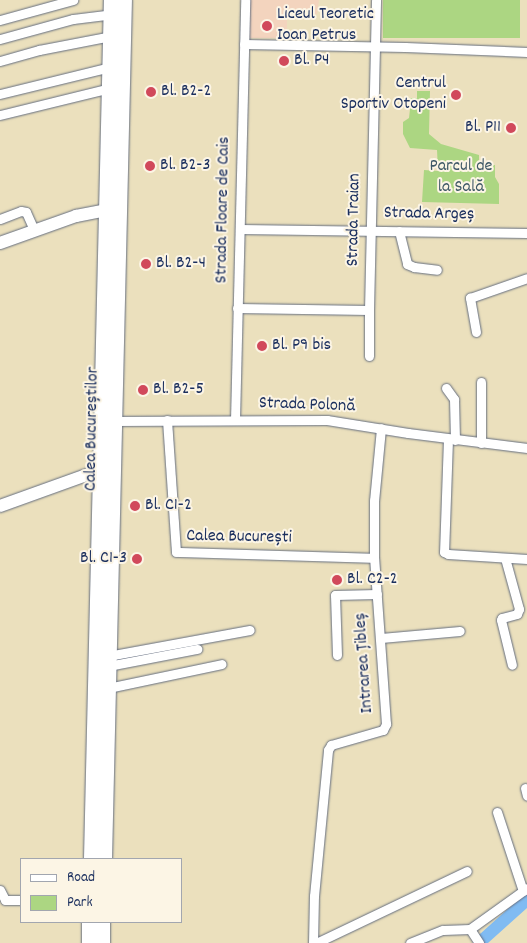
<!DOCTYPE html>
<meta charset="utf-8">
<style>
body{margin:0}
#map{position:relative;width:527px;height:943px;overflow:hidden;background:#ebe0bd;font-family:Dekko,sans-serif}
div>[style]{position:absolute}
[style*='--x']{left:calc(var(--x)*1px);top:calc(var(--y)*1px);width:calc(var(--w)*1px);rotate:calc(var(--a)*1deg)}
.built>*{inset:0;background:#f3d4be}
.green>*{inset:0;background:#acd682;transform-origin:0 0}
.river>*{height:12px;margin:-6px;padding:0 6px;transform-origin:6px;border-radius:6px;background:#80bbf2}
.roads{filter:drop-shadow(0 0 1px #646d7f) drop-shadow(0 0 1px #646d7f)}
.street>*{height:9px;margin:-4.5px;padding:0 4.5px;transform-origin:4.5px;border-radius:4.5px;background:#fff}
.secondary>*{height:12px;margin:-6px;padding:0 6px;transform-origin:6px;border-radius:6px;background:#fff}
.highway>*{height:16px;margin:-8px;padding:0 8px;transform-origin:8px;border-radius:8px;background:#fff}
.dots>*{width:14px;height:14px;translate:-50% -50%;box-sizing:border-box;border:2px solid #fcf5e5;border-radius:50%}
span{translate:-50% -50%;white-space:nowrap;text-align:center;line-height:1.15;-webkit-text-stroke:4px #fcf5e5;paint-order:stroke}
.poi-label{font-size:18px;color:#1b2f5e}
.left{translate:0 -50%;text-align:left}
.right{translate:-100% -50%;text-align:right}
.park-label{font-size:18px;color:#3f5967}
.street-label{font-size:18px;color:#1b2f5e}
.legend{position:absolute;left:20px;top:858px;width:162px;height:65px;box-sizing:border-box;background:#fcf5e5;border:1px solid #a2a6af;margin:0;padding:6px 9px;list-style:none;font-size:15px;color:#1b2f5e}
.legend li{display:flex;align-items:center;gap:10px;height:25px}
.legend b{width:25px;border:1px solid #a2a6af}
</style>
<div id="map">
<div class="built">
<i style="clip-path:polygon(249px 0,319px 0,317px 14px,287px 14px,287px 38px,248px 38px)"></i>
</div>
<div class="green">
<i style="left:383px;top:0;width:137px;height:38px"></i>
<i style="clip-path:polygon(417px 91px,430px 91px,429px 134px,441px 144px,479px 155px,479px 165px,495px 165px,495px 177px,499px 184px,499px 204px,422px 202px,424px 170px,438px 171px,437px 150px,410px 148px,403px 134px,403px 122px,409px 118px,410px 109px,403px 98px,417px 98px)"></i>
</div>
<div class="river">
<i style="--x:479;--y:943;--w:64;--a:-41.9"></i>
</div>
<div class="roads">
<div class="street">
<i style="--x:0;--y:20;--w:76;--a:-15.3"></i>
<i style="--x:0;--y:39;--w:76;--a:-15.3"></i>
<i style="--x:73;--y:19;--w:39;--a:-7"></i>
<i style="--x:244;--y:44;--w:161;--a:1.1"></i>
<i style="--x:405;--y:47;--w:122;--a:2.3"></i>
<i style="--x:0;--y:61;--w:41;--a:-15.8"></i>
<i style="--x:39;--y:50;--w:73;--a:-11"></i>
<i style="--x:0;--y:94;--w:113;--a:-13.8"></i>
<i style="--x:0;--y:115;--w:113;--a:-13.8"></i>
<i style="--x:0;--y:219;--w:22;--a:-21"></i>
<i style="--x:21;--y:211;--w:5;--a:11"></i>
<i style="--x:26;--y:212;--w:20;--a:66"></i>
<i style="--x:240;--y:229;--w:287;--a:0.8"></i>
<i style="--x:399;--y:231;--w:34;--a:76"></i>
<i style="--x:407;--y:264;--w:8;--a:23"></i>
<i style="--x:414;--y:267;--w:23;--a:7"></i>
<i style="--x:237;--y:308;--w:132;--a:0.9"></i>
<i style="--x:369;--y:310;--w:310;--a:-88.7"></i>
<i style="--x:369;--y:310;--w:46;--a:90"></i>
<i style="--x:476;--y:332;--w:35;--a:-100"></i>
<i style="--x:470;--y:298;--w:60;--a:-19.3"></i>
<i style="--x:481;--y:382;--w:61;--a:90"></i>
<i style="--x:446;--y:388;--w:14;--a:54"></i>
<i style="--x:454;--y:399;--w:41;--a:88.6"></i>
<i style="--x:167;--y:420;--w:132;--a:86.1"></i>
<i style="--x:176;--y:552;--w:198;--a:1.7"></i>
<i style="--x:235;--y:420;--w:420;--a:-88.6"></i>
<i style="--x:114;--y:421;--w:213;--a:-0.3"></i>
<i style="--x:327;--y:420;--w:82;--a:9.1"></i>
<i style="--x:408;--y:433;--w:120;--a:7.2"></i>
<i style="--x:448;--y:439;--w:113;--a:92"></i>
<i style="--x:444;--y:552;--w:4;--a:27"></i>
<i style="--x:448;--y:554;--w:79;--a:3.6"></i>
<i style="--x:505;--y:558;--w:53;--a:74.6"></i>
<i style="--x:519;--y:609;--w:5;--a:112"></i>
<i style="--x:517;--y:614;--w:16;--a:165"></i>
<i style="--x:502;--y:618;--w:2;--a:117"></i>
<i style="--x:501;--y:620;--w:46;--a:76.3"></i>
<i style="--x:381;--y:638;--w:79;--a:-5.1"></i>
<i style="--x:337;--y:655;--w:60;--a:-91.9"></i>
<i style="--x:335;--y:595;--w:42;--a:-1.4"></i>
<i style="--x:108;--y:656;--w:144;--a:-10.4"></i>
<i style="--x:108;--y:666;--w:91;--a:-10.8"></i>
<i style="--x:108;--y:688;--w:116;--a:-11.9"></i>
<i style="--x:525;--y:788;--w:8;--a:76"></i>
<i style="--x:497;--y:812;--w:83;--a:71.8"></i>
<i style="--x:0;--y:890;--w:11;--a:63"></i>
<i style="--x:5;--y:900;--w:16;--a:0"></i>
<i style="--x:470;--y:929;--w:17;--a:57"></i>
<i style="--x:313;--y:943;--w:47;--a:-88.8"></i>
<i style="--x:314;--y:896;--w:147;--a:-84.5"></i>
<i style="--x:328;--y:750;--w:6;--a:-59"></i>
<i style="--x:331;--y:745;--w:54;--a:-16.1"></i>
<i style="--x:383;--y:730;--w:7;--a:-63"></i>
<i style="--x:386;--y:724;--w:166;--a:-94.1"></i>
<i style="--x:374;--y:558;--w:57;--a:-90"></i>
<i style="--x:374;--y:501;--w:73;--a:-84.5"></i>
<i style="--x:316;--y:943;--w:167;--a:-25.5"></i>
<i style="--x:410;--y:943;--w:35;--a:-22"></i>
<i style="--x:443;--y:930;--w:27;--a:-2"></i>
<i style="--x:470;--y:929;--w:70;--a:-35.7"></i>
</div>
<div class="secondary">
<i style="--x:0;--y:243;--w:81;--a:-19.6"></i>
<i style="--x:76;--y:216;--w:32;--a:-11"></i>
<i style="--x:0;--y:506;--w:106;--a:-19.8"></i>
</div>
<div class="highway">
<i style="--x:92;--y:859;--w:859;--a:-88.67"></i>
<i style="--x:104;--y:859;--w:859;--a:-88.67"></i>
<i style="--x:90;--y:943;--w:21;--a:-90"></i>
<i style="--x:102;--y:943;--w:21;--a:-90"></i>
</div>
</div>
<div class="dots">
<i style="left:267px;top:26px;background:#d1495b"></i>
<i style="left:284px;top:61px;background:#d1495b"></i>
<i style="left:151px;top:92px;background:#d1495b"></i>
<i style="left:456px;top:95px;background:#d1495b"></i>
<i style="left:511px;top:128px;background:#d1495b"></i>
<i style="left:150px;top:166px;background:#d1495b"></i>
<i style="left:146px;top:264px;background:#d1495b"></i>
<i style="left:262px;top:346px;background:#d1495b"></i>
<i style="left:143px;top:390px;background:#d1495b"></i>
<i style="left:135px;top:506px;background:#d1495b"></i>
<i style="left:137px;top:559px;background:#d1495b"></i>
<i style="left:337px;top:580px;background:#d1495b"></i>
</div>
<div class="poi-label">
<span class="left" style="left:277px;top:26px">Liceul Teoretic<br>Ioan Petrus</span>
<span class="left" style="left:294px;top:61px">Bl. P4</span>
<span class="right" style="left:446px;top:95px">Centrul<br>Sportiv Otopeni</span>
<span class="left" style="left:161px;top:92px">Bl. B2-2</span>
<span class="right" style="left:501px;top:128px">Bl. P11</span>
<span class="left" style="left:160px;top:166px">Bl. B2-3</span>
<span class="left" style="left:156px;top:264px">Bl. B2-4</span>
<span class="left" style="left:272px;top:346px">Bl. P9 bis</span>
<span class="left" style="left:153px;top:390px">Bl. B2-5</span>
<span class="left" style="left:145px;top:506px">Bl. C1-2</span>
<span class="right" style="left:127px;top:559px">Bl. C1-3</span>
<span class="left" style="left:347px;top:580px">Bl. C2-2</span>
</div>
<div class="park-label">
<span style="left:461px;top:178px">Parcul de<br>la Sală</span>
</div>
<div class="street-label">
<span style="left:224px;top:210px;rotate:-89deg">Strada Floare de Cais</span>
<span style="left:429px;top:215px;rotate:1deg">Strada Argeș</span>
<span style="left:355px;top:220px;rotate:-89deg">Strada Traian</span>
<span style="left:307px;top:406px;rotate:2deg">Strada Polonă</span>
<span style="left:93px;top:429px;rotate:-89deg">Calea Bucureștilor</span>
<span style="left:239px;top:538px;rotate:1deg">Calea București</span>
<span style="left:365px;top:663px;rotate:-94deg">Intrarea Țibleș</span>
</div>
<ul class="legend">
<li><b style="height:6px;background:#fff"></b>Road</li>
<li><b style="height:14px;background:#acd682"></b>Park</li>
</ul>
</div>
